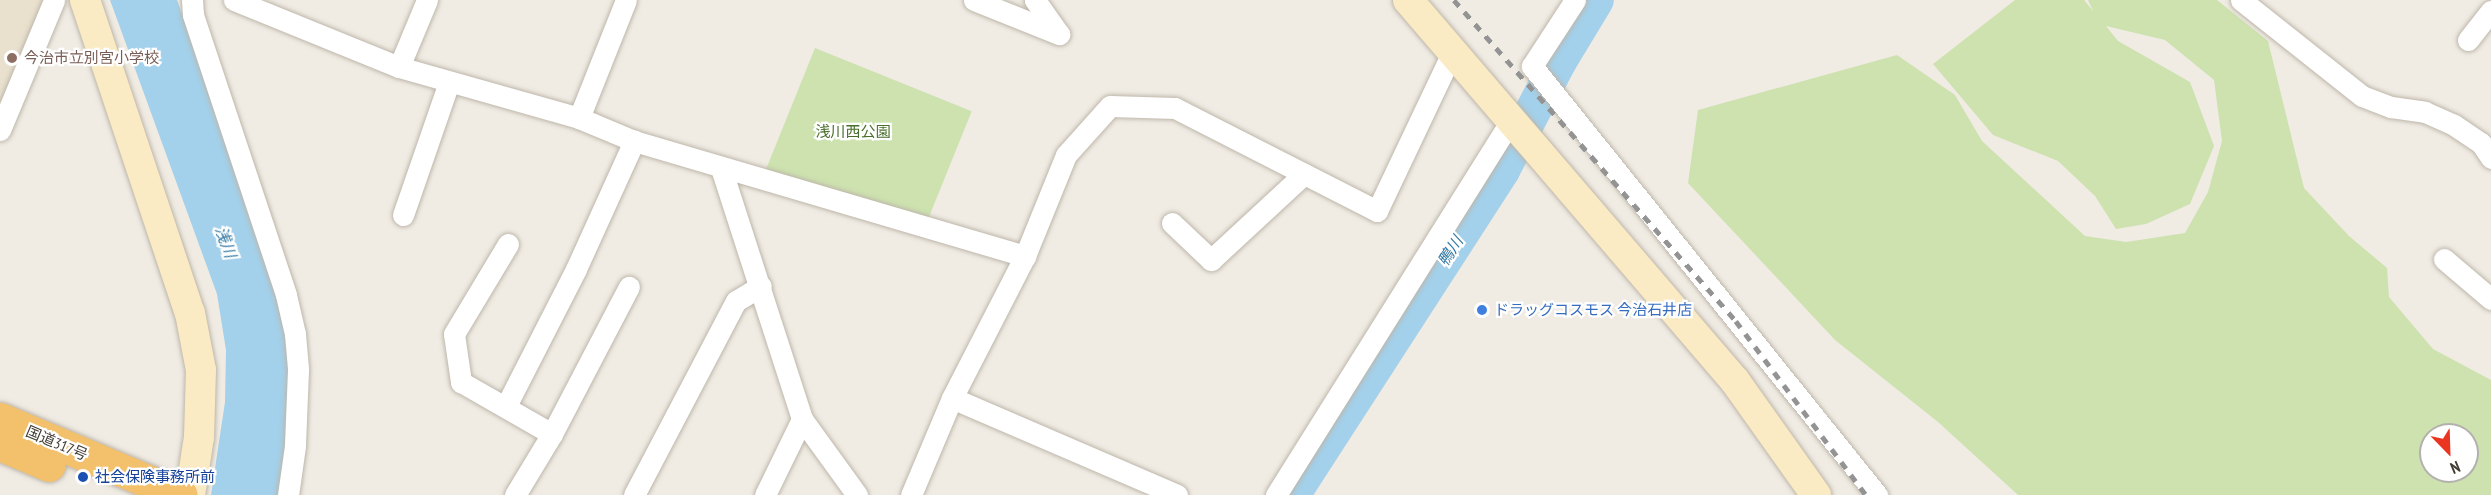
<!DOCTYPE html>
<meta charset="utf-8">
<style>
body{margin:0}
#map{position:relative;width:2491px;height:495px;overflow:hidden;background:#f0ece4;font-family:"PT Sans Narrow","Noto Sans JP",sans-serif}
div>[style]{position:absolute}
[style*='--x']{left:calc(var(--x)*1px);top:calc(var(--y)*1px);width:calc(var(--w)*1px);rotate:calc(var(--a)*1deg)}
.education>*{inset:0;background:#e9e0ce}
.green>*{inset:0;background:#cde2af;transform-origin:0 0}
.water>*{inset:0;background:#a3d0ea}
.river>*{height:36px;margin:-18px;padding:0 18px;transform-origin:18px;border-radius:18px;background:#a3d0ea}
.roads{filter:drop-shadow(0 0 2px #beb6aa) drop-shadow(0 0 2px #beb6aa)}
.street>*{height:21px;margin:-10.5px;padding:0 10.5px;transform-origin:10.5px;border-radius:10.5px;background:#fff}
.secondary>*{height:30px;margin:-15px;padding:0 15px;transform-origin:15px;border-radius:15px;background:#faebc4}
.highway>*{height:33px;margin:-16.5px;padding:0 16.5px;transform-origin:16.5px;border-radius:16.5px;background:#f3c06c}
.rail>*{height:4.5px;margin-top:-2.25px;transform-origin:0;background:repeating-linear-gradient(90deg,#939393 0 8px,transparent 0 16px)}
.dots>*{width:16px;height:16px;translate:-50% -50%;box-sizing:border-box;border:3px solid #fff;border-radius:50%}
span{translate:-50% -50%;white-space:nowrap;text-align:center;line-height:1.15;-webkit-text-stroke:4.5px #fff;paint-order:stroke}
.education-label{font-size:15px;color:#785e54}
.left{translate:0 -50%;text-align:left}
.park-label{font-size:15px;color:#496f2c}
.shop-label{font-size:15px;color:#366cbe}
.street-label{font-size:15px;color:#423c34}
.transit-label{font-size:15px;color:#164399}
.water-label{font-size:16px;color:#367ba5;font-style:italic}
.north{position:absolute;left:2419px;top:423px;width:60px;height:60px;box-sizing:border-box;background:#fff;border:2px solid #b3b1ae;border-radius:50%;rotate:157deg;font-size:16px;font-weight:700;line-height:24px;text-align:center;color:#423c34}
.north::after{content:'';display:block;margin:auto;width:21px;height:27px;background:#ea3621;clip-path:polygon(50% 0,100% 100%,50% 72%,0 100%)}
</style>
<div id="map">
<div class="education">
<i style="clip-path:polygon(0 0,47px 0,0 116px)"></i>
</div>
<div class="green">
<i style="clip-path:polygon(evenodd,2015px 0,2084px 0,2093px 11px,2088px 0,2217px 0,2268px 41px,2304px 188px,2349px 236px,2387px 268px,2389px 297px,2433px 349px,2491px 380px,2491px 495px,2018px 495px,1938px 422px,1835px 340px,1688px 183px,1698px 110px,1897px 55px,1955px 95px,1982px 141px,2085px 236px,2126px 242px,2185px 233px,2208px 192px,2222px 141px,2214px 80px,2165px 40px,2106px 26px,2118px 41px,2190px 82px,2214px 146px,2190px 204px,2146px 224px,2116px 229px,2095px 196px,2058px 161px,1993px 135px,1933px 64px,2015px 0,2431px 435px,2467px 435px,2467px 471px,2431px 471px,2431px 435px)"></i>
<i style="left:815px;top:48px;width:169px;height:134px;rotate:22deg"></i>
</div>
<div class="water">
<i style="clip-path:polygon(110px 0,177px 0,217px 111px,281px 306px,291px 359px,288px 438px,280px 495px,211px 495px,225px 402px,226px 350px,217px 294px)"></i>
</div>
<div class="river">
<i style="--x:1292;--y:495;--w:387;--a:-57.1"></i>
<i style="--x:1502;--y:170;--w:123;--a:-62.4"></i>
<i style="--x:1559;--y:61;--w:71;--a:-58.8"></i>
</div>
<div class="roads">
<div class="street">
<i style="--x:192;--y:0;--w:15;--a:86"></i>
<i style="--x:193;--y:15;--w:295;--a:71.6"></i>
<i style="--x:286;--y:295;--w:40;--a:77"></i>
<i style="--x:295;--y:334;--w:36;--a:85"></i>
<i style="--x:298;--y:370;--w:76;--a:92.3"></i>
<i style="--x:295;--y:446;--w:49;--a:98.1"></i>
<i style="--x:234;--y:0;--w:178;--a:22.1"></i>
<i style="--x:399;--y:67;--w:187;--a:15.8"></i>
<i style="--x:579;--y:118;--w:60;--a:22.7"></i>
<i style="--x:634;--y:141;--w:408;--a:16.4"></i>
<i style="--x:974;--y:0;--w:92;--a:21.8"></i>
<i style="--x:1059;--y:34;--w:42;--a:-125.2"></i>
<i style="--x:1575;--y:0;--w:79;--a:123.1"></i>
<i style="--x:1532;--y:66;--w:551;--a:51.19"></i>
<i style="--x:2241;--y:0;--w:154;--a:38.4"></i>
<i style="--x:2362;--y:96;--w:31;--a:21"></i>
<i style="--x:2391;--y:107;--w:34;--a:8"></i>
<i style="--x:2425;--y:112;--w:32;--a:24"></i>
<i style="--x:2454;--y:125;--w:32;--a:34"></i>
<i style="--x:2481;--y:143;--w:18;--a:56"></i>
<i style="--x:2468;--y:40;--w:37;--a:-52"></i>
<i style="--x:399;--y:67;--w:73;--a:-67.3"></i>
<i style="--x:579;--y:118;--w:127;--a:-68.3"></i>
<i style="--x:0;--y:130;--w:141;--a:-67.4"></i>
<i style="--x:721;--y:168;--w:264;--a:72.1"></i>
<i style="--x:802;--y:419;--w:94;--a:54.1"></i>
<i style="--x:403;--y:215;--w:141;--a:-70.9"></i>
<i style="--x:1172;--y:223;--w:54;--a:43.5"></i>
<i style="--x:1211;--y:260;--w:127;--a:-42.8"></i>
<i style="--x:508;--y:244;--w:105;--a:121"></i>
<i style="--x:454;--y:334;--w:49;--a:81.7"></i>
<i style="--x:461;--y:382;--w:105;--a:29.7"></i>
<i style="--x:2444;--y:259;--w:62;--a:40.4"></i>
<i style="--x:952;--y:398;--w:245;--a:23.3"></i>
<i style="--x:506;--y:406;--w:154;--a:-62.9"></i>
<i style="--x:576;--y:269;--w:141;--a:-65.6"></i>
<i style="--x:515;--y:495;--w:71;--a:-58.8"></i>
<i style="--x:552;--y:434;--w:166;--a:-62.4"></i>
<i style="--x:634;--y:495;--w:219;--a:-62.3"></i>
<i style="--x:736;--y:301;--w:29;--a:-31"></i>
<i style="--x:765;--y:495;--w:85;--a:-64"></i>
<i style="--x:911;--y:495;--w:105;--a:-67.1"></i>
<i style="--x:952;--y:398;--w:160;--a:-62.8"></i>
<i style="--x:1025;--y:256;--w:109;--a:-67.9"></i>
<i style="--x:1066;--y:155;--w:66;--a:-48.1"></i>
<i style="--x:1110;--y:106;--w:65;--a:1.8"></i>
<i style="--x:1175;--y:108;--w:227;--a:27"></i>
<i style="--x:1377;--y:211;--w:177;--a:-64.6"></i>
<i style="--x:1276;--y:495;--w:443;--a:-57.9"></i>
</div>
<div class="secondary">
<i style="--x:85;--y:0;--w:330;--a:71.5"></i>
<i style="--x:190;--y:313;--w:58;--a:79.1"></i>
<i style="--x:201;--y:370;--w:67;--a:91.7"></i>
<i style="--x:199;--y:437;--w:59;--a:98.8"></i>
<i style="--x:1408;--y:0;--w:502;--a:49.36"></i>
<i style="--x:1735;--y:381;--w:140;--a:54.6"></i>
</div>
<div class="highway">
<i style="--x:0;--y:419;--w:196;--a:22.8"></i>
<i style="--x:0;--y:444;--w:53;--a:23.2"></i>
</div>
</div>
<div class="rail">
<i style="--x:1454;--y:0;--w:427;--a:48.7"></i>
<i style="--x:1736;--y:321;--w:217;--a:53.2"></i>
</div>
<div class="dots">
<i style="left:12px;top:58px;background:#8d6e63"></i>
<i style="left:1482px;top:310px;background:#3f7fe0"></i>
<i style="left:83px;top:477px;background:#1a4fb4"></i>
</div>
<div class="education-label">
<span class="left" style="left:24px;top:58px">今治市立別宮小学校</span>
</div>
<div class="park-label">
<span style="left:853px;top:132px">浅川西公園</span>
</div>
<div class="shop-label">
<span class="left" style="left:1494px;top:310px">ドラッグコスモス 今治石井店</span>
</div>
<div class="street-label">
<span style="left:57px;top:443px;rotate:23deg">国道317号</span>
</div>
<div class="transit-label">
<span class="left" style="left:95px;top:477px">社会保険事務所前</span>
</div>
<div class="water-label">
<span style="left:226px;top:242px;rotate:70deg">浅川</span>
<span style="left:1450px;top:251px;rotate:-57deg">鴨川</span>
</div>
<div class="north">N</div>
</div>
